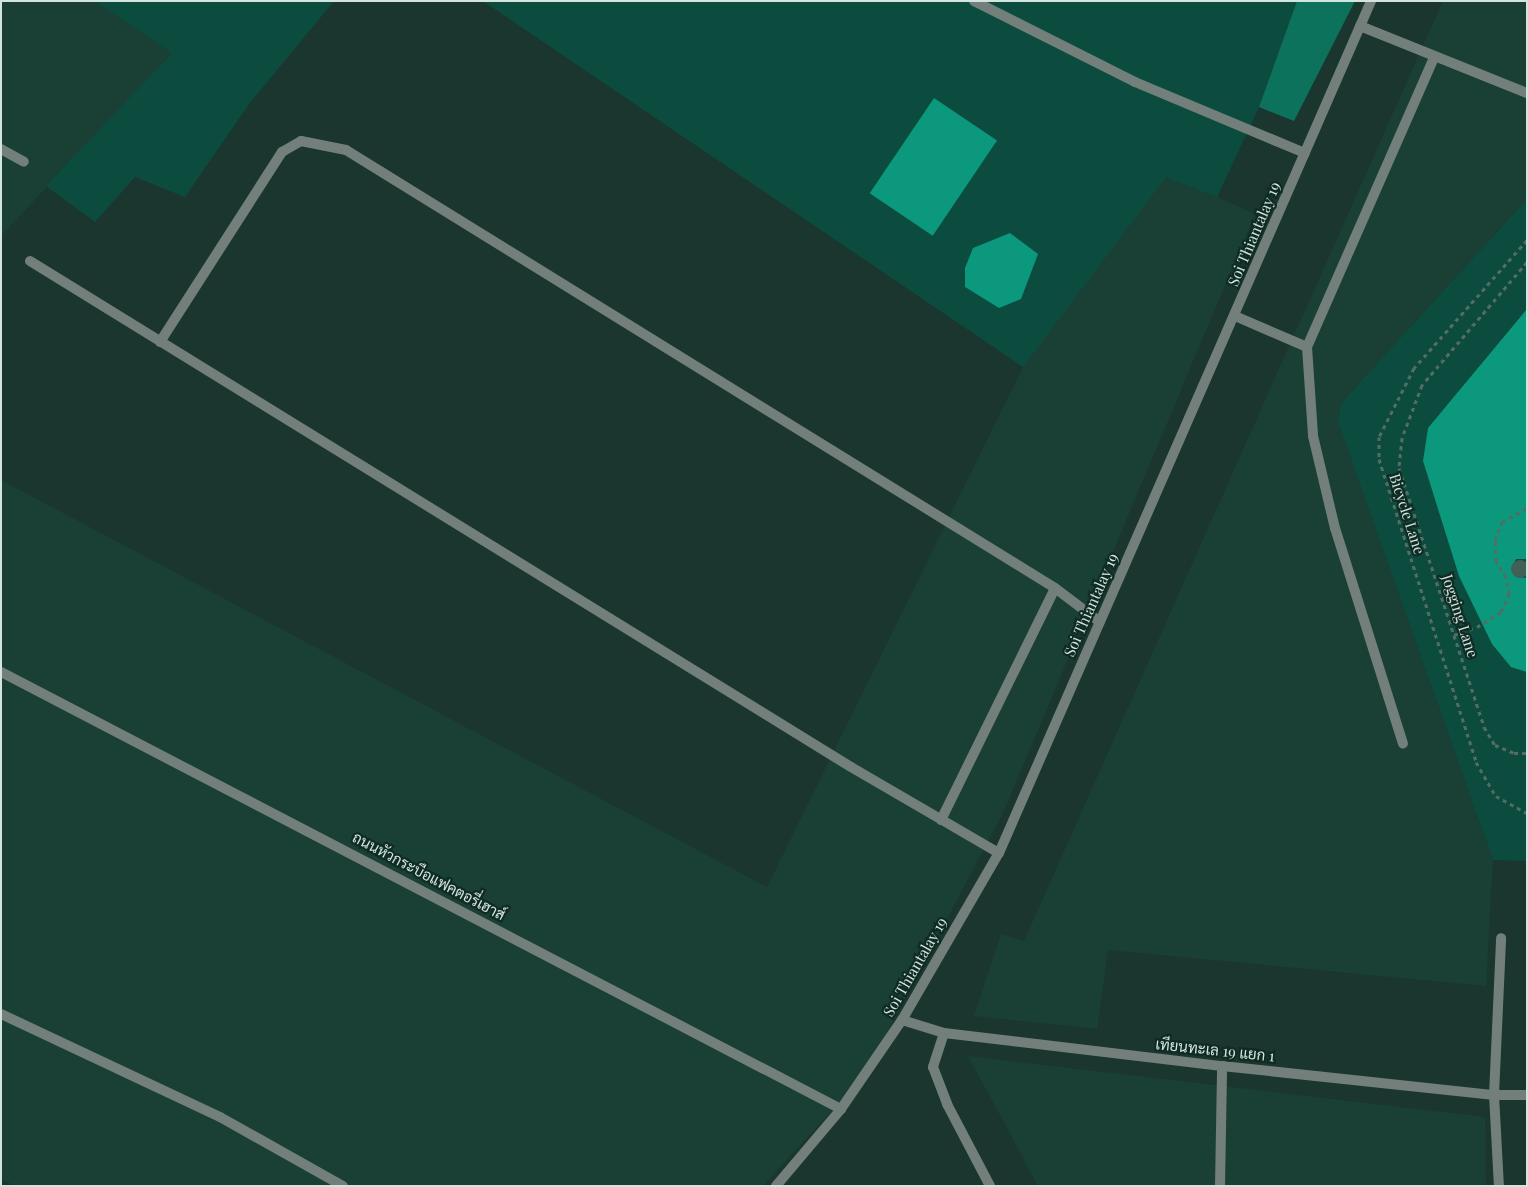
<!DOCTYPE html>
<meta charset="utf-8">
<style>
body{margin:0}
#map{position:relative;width:1528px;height:1187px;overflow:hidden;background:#1a362e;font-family:"Playfair Display",Sarabun,serif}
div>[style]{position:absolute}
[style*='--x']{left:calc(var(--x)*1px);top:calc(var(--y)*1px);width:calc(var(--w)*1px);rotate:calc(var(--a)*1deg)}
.built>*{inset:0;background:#1a4035}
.green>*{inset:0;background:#0c4c3e}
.forest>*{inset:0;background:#0c725c}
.water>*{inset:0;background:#0b987c;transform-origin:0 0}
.building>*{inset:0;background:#436057}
.round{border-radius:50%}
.path>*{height:3px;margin-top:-1.5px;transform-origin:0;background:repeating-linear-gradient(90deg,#546c65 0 4px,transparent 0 8px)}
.lane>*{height:10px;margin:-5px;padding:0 5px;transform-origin:5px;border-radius:5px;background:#727f7b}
.street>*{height:10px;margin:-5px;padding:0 5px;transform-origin:5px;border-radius:5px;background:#727f7b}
span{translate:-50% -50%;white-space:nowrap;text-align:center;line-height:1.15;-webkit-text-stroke:4.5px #0f2c24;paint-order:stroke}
.street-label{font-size:15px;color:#d4e4df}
.frame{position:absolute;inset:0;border:2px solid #d4e4df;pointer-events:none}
</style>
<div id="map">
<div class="built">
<i style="clip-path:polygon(1px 1px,334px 1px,172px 53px,1px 236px)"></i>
<i style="clip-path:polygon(483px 1px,1297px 1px,1259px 107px,1217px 197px,1255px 214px,1004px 811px,865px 1074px,763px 1186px,15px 1186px,1px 1179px,1px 480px,767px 887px,1023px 367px)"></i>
<i style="clip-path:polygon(1443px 1px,1527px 1px,1527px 199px,1342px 402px,1338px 422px,1493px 860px,1486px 986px,1108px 950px,1097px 1029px,974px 1016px,1001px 934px,1024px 941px)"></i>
<i style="clip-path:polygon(968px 1056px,1485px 1117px,1486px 1186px,1038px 1186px)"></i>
</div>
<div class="green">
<i style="clip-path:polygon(95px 1px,334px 1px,249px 104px,185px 197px,135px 177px,95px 222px,46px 186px,172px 53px)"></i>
<i style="clip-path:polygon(483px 1px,1297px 1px,1259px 107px,1217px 197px,1166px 177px,1023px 367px)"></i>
<i style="clip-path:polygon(1527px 199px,1527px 861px,1493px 860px,1338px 422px,1342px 402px)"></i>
</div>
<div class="forest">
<i style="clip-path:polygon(1297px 1px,1355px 1px,1294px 121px,1259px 107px)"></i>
</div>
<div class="water">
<i style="left:934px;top:98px;width:76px;height:115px;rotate:34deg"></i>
<i style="clip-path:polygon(1010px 233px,1038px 254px,1021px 299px,999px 308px,965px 287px,965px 268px,973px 248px)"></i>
<i style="clip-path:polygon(1527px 309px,1527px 559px,1516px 559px,1512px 568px,1516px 577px,1527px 578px,1527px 672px,1511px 667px,1492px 644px,1459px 576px,1423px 461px,1428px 428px)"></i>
</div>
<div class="building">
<i class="round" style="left:1511px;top:560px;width:18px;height:18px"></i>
</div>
<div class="path">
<i style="--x:1527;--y:240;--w:171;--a:131.4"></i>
<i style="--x:1414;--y:368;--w:77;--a:116.9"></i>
<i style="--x:1379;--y:437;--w:22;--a:90"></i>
<i style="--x:1379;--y:459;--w:318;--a:72.2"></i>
<i style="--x:1476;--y:762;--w:39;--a:60"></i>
<i style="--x:1496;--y:796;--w:35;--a:29"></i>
<i style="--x:1527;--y:262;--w:162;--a:130.5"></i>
<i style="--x:1422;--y:385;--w:57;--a:110.7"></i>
<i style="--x:1402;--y:438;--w:30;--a:96"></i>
<i style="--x:1399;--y:468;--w:273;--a:71.8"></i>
<i style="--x:1484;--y:727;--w:21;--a:59"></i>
<i style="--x:1495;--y:745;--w:21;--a:23"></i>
<i style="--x:1514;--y:753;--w:13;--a:0"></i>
<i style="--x:1454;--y:635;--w:24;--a:-19"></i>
<i style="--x:1477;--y:627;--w:28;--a:-32"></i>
<i style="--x:1501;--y:612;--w:20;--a:-66"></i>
<i style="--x:1509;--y:594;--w:17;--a:-100"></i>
<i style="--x:1506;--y:577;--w:19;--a:-122"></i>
<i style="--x:1496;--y:561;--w:21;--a:-93"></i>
<i style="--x:1495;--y:540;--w:19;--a:-69"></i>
<i style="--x:1502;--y:522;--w:29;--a:-29"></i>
</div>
<div class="lane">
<i style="--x:974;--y:1;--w:180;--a:26.7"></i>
<i style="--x:1135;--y:82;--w:184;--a:22.7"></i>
<i style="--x:1360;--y:26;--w:180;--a:21.9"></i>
<i style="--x:1;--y:149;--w:26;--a:29"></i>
<i style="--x:1235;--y:316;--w:78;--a:23.3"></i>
<i style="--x:1307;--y:347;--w:89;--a:86.1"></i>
<i style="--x:1313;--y:436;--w:95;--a:76.6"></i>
<i style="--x:1335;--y:528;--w:226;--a:72.5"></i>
<i style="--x:1307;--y:347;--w:317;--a:-66.3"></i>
<i style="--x:1;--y:672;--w:947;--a:27.49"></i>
<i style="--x:1;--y:1014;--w:242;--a:25.2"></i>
<i style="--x:220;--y:1117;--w:141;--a:29.3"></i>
<i style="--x:944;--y:1033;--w:36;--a:108"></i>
<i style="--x:933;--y:1067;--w:40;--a:69"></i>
<i style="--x:947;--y:1104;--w:93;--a:62.3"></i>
<i style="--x:1494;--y:1095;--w:157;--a:-87.4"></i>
<i style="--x:1220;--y:1186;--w:120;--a:-89"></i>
</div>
<div class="street">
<i style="--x:30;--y:261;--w:964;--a:31.65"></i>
<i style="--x:851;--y:767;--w:171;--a:30.2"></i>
<i style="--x:160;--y:342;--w:226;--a:-57.3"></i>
<i style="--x:282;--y:152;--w:22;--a:-30"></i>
<i style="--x:301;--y:141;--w:46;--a:11.3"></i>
<i style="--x:346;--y:150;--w:833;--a:31.71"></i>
<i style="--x:1055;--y:588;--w:56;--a:37.1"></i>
<i style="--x:941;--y:820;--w:258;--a:-63.8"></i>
<i style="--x:902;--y:1020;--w:44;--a:17.2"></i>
<i style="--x:944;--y:1033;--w:280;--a:6.8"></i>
<i style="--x:1222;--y:1066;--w:274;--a:6.1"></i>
<i style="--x:1494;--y:1095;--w:33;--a:0"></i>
<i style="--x:1494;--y:1095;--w:91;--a:86.9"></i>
<i style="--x:776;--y:1186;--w:101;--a:-49.8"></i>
<i style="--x:841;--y:1109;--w:108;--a:-55.6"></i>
<i style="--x:902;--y:1020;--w:193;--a:-59.9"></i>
<i style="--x:999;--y:853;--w:930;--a:-66.41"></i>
</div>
<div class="street-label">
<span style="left:1254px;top:234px;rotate:-67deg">Soi Thiantalay 19</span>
<span style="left:1407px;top:514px;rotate:72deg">Bicycle Lane</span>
<span style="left:1091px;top:605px;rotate:-66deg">Soi Thiantalay 19</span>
<span style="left:1460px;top:616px;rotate:72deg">Jogging Lane</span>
<span style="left:429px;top:876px;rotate:28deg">ถนนหัวกระบือแฟคตอรี่เฮาส์</span>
<span style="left:915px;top:967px;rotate:-60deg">Soi Thiantalay 19</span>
<span style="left:1215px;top:1050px;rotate:6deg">เทียนทะเล 19 แยก 1</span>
</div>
<div class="frame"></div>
</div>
